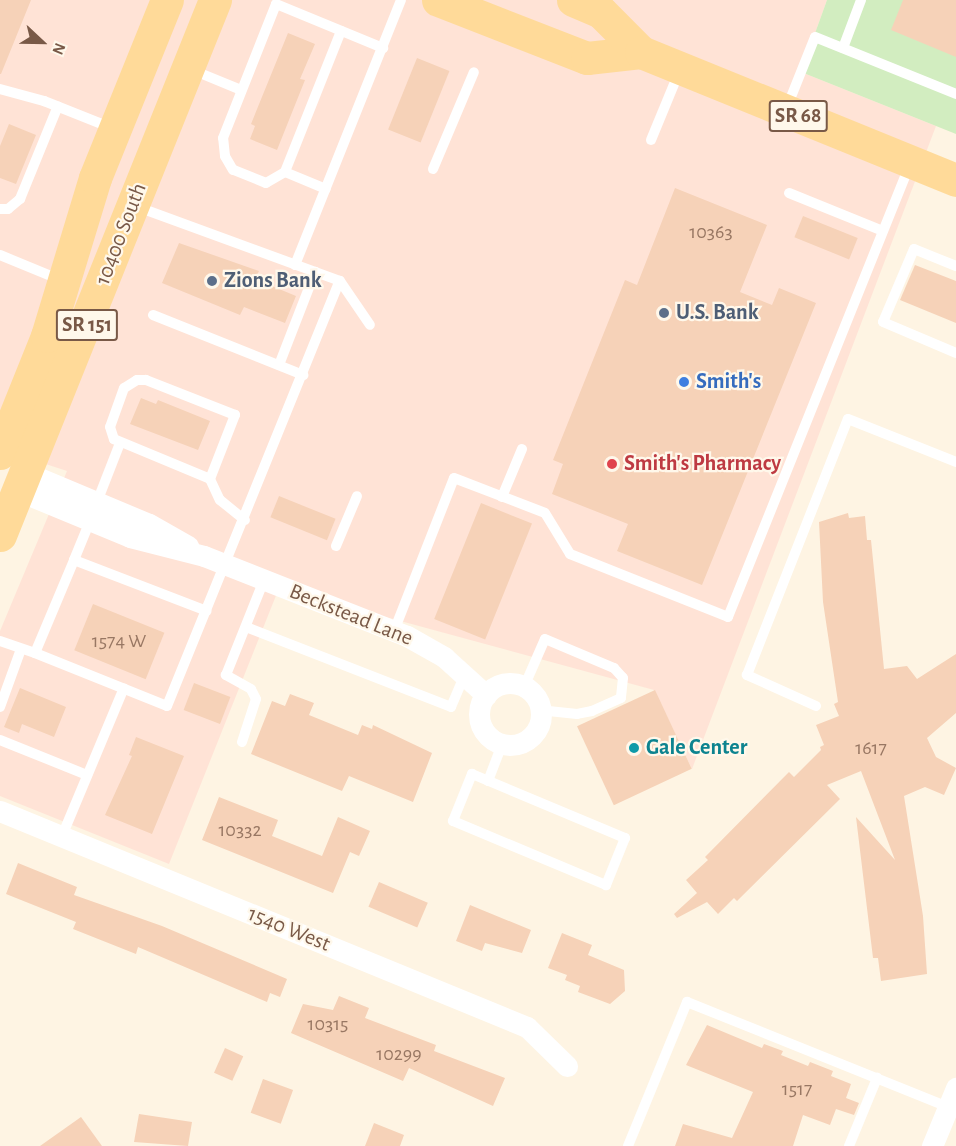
<!DOCTYPE html>
<style>
body{margin:0}
#map{position:relative;width:956px;height:1146px;overflow:hidden;background:#fef4e3;font-family:"Alegreya Sans",sans-serif}
div>[style]{position:absolute}
[style*='--x']{left:calc(var(--x)*1px);top:calc(var(--y)*1px);width:calc(var(--w)*1px);rotate:calc(var(--a)*1deg)}
.commercial>*{inset:0;background:#ffe3d6}
.green>*{inset:0;background:#d2edc0}
.building>*{inset:0;background:#f6d2b8;transform-origin:0 0}
.lane>*{height:10px;margin:-5px;padding:0 5px;transform-origin:5px;border-radius:5px;background:#fff}
.street>*{height:21px;margin:-10.5px;padding:0 10.5px;transform-origin:10.5px;border-radius:10.5px;background:#fff}
.street>.ring{margin:-10.5px;padding:0;box-sizing:content-box;background:none;border:21px solid #fff;border-radius:50%}
.primary>*{height:33px;margin:-16.5px;padding:0 16.5px;transform-origin:16.5px;border-radius:16.5px;background:#ffda99}
.dots>*{width:16px;height:16px;translate:-50% -50%;box-sizing:border-box;border:3px solid #fff8eb;border-radius:50%}
span{translate:-50% -50%;white-space:nowrap;text-align:center;line-height:1.15;-webkit-text-stroke:4.5px #fff8eb;paint-order:stroke}
.number-label{font-size:20px;color:#987763}
.number-label span{-webkit-text-stroke-width:0}
.shield-label span{padding:2px 4px;background:#fff8eb;border:2px solid;border-radius:4px;-webkit-text-stroke-width:0}
.shield-label{font-size:21px;color:#795947;font-weight:700}
.street-label{font-size:22px;color:#795947}
.service-label{font-size:22px;color:#4e5e75;font-weight:700}
.left{translate:0 -50%;text-align:left}
.shop-label{font-size:22px;color:#366cbe;font-weight:700}
.health-label{font-size:22px;color:#be3a42;font-weight:700}
.culture-label{font-size:22px;color:#0d838f;font-weight:700}
.north{position:absolute;left:12px;top:12px;width:60px;height:60px;-webkit-text-stroke:4px #fff8eb;paint-order:stroke;rotate:112deg;font-size:16px;font-weight:700;line-height:24px;text-align:center;color:#795947}
.north::after{content:'';display:block;margin:auto;width:21px;height:27px;background:#795947;clip-path:polygon(50% 0,100% 100%,50% 72%,0 100%)}
</style>
<div id="map">
<div class="commercial">
<i style="clip-path:polygon(0 0,827px 0,801px 72px,936px 126px,692px 769px,654px 690px,279px 588px,169px 864px,0 796px,0 631px,67px 471px,0 449px)"></i>
</div>
<div class="green">
<i style="clip-path:polygon(827px 0,956px 0,956px 134px,801px 72px)"></i>
</div>
<div class="building">
<i style="clip-path:polygon(0 0,31px 0,1px 74px,0 74px)"></i>
<i style="clip-path:polygon(903px 0,956px 0,956px 57px,891px 30px)"></i>
<i style="clip-path:polygon(288px 33px,315px 44px,300px 79px,305px 80px,277px 150px,250px 139px,255px 126px,251px 124px)"></i>
<i style="left:417px;top:58px;width:35px;height:77px;rotate:22deg"></i>
<i style="clip-path:polygon(9px 124px,36px 135px,16px 184px,0 178px,0 146px)"></i>
<i style="clip-path:polygon(675px 188px,767px 225px,740px 292px,772px 305px,779px 288px,816px 303px,702px 585px,617px 551px,628px 524px,552px 494px,563px 464px,553px 460px,625px 280px,637px 285px)"></i>
<i style="left:803px;top:216px;width:59px;height:23px;rotate:22deg"></i>
<i style="clip-path:polygon(179px 243px,259px 271px,255px 279px,296px 296px,285px 323px,244px 307px,240px 315px,162px 283px)"></i>
<i style="clip-path:polygon(915px 265px,956px 281px,956px 323px,900px 300px)"></i>
<i style="clip-path:polygon(141px 398px,156px 404px,158px 400px,210px 421px,198px 450px,130px 424px)"></i>
<i style="left:279px;top:496px;width:61px;height:23px;rotate:22deg"></i>
<i style="left:481px;top:503px;width:55px;height:125px;rotate:22deg"></i>
<i style="clip-path:polygon(848px 513px,849px 518px,865px 516px,867px 540px,871px 540px,884px 669px,907px 666px,917px 679px,956px 654px,956px 713px,927px 738px,936px 757px,956px 768px,944px 795px,925px 787px,904px 796px,923px 916px,927px 974px,881px 981px,878px 958px,873px 958px,856px 817px,895px 860px,861px 771px,827px 785px,840px 799px,737px 901px,734px 898px,718px 914px,707px 902px,677px 918px,674px 914px,697px 893px,686px 880px,708px 860px,705px 857px,789px 772px,794px 777px,821px 750px,820px 747px,824px 745px,816px 725px,839px 716px,834px 704px,838px 702px,823px 602px,819px 522px)"></i>
<i style="left:93px;top:604px;width:77px;height:50px;rotate:22deg"></i>
<i style="left:194px;top:683px;width:39px;height:29px;rotate:21deg"></i>
<i style="clip-path:polygon(20px 688px,66px 707px,54px 737px,22px 724px,19px 733px,4px 727px)"></i>
<i style="left:655px;top:690px;width:87px;height:86px;rotate:65deg"></i>
<i style="clip-path:polygon(290px 694px,314px 703px,309px 715px,358px 735px,362px 725px,372px 729px,373px 725px,432px 753px,413px 802px,349px 776px,342px 791px,251px 754px,272px 701px,285px 706px)"></i>
<i style="clip-path:polygon(136px 737px,184px 756px,152px 834px,105px 815px,132px 756px,129px 755px)"></i>
<i style="clip-path:polygon(219px 797px,278px 820px,272px 836px,322px 856px,338px 817px,370px 831px,359px 856px,350px 852px,333px 893px,202px 840px)"></i>
<i style="clip-path:polygon(18px 863px,77px 887px,74px 895px,162px 926px,287px 979px,280px 997px,270px 993px,267px 1002px,138px 947px,136px 954px,73px 929px,76px 922px,6px 894px)"></i>
<i style="left:379px;top:882px;width:53px;height:27px;rotate:23deg"></i>
<i style="clip-path:polygon(470px 905px,531px 930px,522px 953px,485px 943px,482px 951px,456px 941px)"></i>
<i style="clip-path:polygon(562px 933px,592px 945px,588px 955px,624px 970px,625px 991px,610px 1004px,578px 992px,580px 986px,565px 980px,567px 975px,548px 968px)"></i>
<i style="clip-path:polygon(339px 996px,369px 1008px,365px 1018px,436px 1045px,434px 1051px,505px 1078px,493px 1106px,409px 1068px,403px 1081px,291px 1033px,303px 1004px,333px 1010px)"></i>
<i style="clip-path:polygon(707px 1025px,762px 1048px,764px 1044px,783px 1051px,781px 1055px,808px 1066px,810px 1062px,833px 1071px,831px 1076px,851px 1084px,846px 1098px,859px 1103px,854px 1115px,836px 1109px,830px 1125px,803px 1115px,793px 1146px,675px 1146px,683px 1124px,732px 1138px,753px 1092px,686px 1065px)"></i>
<i style="left:225px;top:1048px;width:20px;height:27px;rotate:24deg"></i>
<i style="left:263px;top:1079px;width:32px;height:36px;rotate:20deg"></i>
<i style="clip-path:polygon(139px 1114px,192px 1122px,188px 1146px,134px 1142px)"></i>
<i style="clip-path:polygon(81px 1117px,102px 1146px,40px 1146px)"></i>
<i style="clip-path:polygon(374px 1123px,404px 1135px,400px 1146px,365px 1146px)"></i>
</div>
<div class="lane">
<i style="--x:341;--y:31;--w:152;--a:111.7"></i>
<i style="--x:285;--y:172;--w:22;--a:150"></i>
<i style="--x:266;--y:183;--w:35;--a:-158"></i>
<i style="--x:233;--y:170;--w:16;--a:-120"></i>
<i style="--x:225;--y:156;--w:18;--a:-96"></i>
<i style="--x:223;--y:138;--w:144;--a:-68.4"></i>
<i style="--x:276;--y:4;--w:116;--a:22.4"></i>
<i style="--x:843;--y:48;--w:51;--a:-69.4"></i>
<i style="--x:190;--y:69;--w:55;--a:22.4"></i>
<i style="--x:0;--y:89;--w:46;--a:15.3"></i>
<i style="--x:44;--y:101;--w:73;--a:21.7"></i>
<i style="--x:787;--y:107;--w:75;--a:-68.2"></i>
<i style="--x:815;--y:37;--w:152;--a:22"></i>
<i style="--x:651;--y:140;--w:74;--a:-67.6"></i>
<i style="--x:433;--y:169;--w:105;--a:-67.1"></i>
<i style="--x:285;--y:172;--w:44;--a:22.5"></i>
<i style="--x:789;--y:193;--w:101;--a:22"></i>
<i style="--x:135;--y:206;--w:218;--a:20.1"></i>
<i style="--x:340;--y:281;--w:53;--a:55.7"></i>
<i style="--x:0;--y:209;--w:8;--a:0"></i>
<i style="--x:8;--y:209;--w:16;--a:-40"></i>
<i style="--x:20;--y:199;--w:100;--a:-67.8"></i>
<i style="--x:0;--y:255;--w:66;--a:22.3"></i>
<i style="--x:295;--y:265;--w:285;--a:-68.2"></i>
<i style="--x:956;--y:266;--w:45;--a:-158"></i>
<i style="--x:914;--y:249;--w:79;--a:113"></i>
<i style="--x:883;--y:322;--w:79;--a:23"></i>
<i style="--x:153;--y:315;--w:162;--a:21.8"></i>
<i style="--x:279;--y:365;--w:100;--a:-68.8"></i>
<i style="--x:210;--y:479;--w:69;--a:-68.7"></i>
<i style="--x:235;--y:415;--w:96;--a:-158.5"></i>
<i style="--x:146;--y:380;--w:9;--a:180"></i>
<i style="--x:137;--y:380;--w:15;--a:148"></i>
<i style="--x:124;--y:388;--w:41;--a:109.7"></i>
<i style="--x:110;--y:427;--w:13;--a:72"></i>
<i style="--x:114;--y:439;--w:104;--a:22.6"></i>
<i style="--x:210;--y:479;--w:23;--a:65"></i>
<i style="--x:220;--y:500;--w:32;--a:39"></i>
<i style="--x:502;--y:497;--w:52;--a:-67.4"></i>
<i style="--x:97;--y:502;--w:63;--a:-68.7"></i>
<i style="--x:336;--y:546;--w:54;--a:-67.2"></i>
<i style="--x:74;--y:560;--w:42;--a:-67.7"></i>
<i style="--x:246;--y:627;--w:220;--a:21.3"></i>
<i style="--x:451;--y:707;--w:36;--a:-67"></i>
<i style="--x:394;--y:631;--w:164;--a:-68.6"></i>
<i style="--x:454;--y:478;--w:97;--a:21"></i>
<i style="--x:545;--y:513;--w:48;--a:58.6"></i>
<i style="--x:570;--y:554;--w:170;--a:21.7"></i>
<i style="--x:728;--y:617;--w:488;--a:-68.1"></i>
<i style="--x:0;--y:641;--w:37;--a:19"></i>
<i style="--x:35;--y:653;--w:101;--a:-67.2"></i>
<i style="--x:74;--y:560;--w:142;--a:21"></i>
<i style="--x:35;--y:653;--w:142;--a:21.9"></i>
<i style="--x:167;--y:706;--w:459;--a:-67.9"></i>
<i style="--x:524;--y:687;--w:52;--a:-66.4"></i>
<i style="--x:545;--y:639;--w:75;--a:22.8"></i>
<i style="--x:614;--y:668;--w:13;--a:48"></i>
<i style="--x:623;--y:678;--w:20;--a:96"></i>
<i style="--x:621;--y:698;--w:32;--a:156"></i>
<i style="--x:592;--y:711;--w:15;--a:169"></i>
<i style="--x:577;--y:714;--w:36;--a:-174"></i>
<i style="--x:816;--y:706;--w:76;--a:-155.8"></i>
<i style="--x:747;--y:675;--w:275;--a:-68.5"></i>
<i style="--x:848;--y:419;--w:116;--a:21.7"></i>
<i style="--x:0;--y:707;--w:62;--a:-70.1"></i>
<i style="--x:0;--y:740;--w:94;--a:21.9"></i>
<i style="--x:242;--y:742;--w:45;--a:-72"></i>
<i style="--x:256;--y:699;--w:11;--a:-117"></i>
<i style="--x:251;--y:689;--w:29;--a:-151"></i>
<i style="--x:226;--y:675;--w:102;--a:-68.2"></i>
<i style="--x:472;--y:774;--w:166;--a:22.7"></i>
<i style="--x:625;--y:838;--w:51;--a:112"></i>
<i style="--x:606;--y:885;--w:166;--a:-157.3"></i>
<i style="--x:453;--y:821;--w:51;--a:-68"></i>
<i style="--x:488;--y:781;--w:40;--a:-69"></i>
<i style="--x:62;--y:836;--w:160;--a:-67.3"></i>
<i style="--x:628;--y:1146;--w:156;--a:-67.7"></i>
<i style="--x:687;--y:1002;--w:281;--a:21.9"></i>
<i style="--x:849;--y:1146;--w:74;--a:-67.6"></i>
</div>
<div class="street">
<i style="--x:27;--y:473;--w:132;--a:22.7"></i>
<i style="--x:149;--y:524;--w:45;--a:29.4"></i>
<i style="--x:19;--y:491;--w:120;--a:22.5"></i>
<i style="--x:130;--y:537;--w:76;--a:14.4"></i>
<i style="--x:204;--y:556;--w:218;--a:21.5"></i>
<i style="--x:407;--y:636;--w:43;--a:29.6"></i>
<i style="--x:444;--y:657;--w:57;--a:42.1"></i>
<i class="ring" style="left:479px;top:683px;width:41px;height:41px"></i>
<i style="--x:0;--y:811;--w:570;--a:22.29"></i>
<i style="--x:527;--y:1027;--w:56;--a:44.3"></i>
<i style="--x:932;--y:1146;--w:63;--a:-67.5"></i>
</div>
<div class="primary">
<i style="--x:438;--y:0;--w:160;--a:21.3"></i>
<i style="--x:587;--y:58;--w:54;--a:-6.3"></i>
<i style="--x:573;--y:0;--w:30;--a:23"></i>
<i style="--x:601;--y:12;--w:57;--a:45"></i>
<i style="--x:641;--y:52;--w:340;--a:22.1"></i>
<i style="--x:0;--y:453;--w:126;--a:-68.1"></i>
<i style="--x:47;--y:336;--w:165;--a:-73.1"></i>
<i style="--x:95;--y:178;--w:192;--a:-68"></i>
<i style="--x:0;--y:535;--w:577;--a:-68.11"></i>
</div>
<div class="dots">
<i style="left:212px;top:281px;background:#5c6f8a"></i>
<i style="left:664px;top:313px;background:#5c6f8a"></i>
<i style="left:684px;top:382px;background:#3f7fe0"></i>
<i style="left:612px;top:464px;background:#e0444e"></i>
<i style="left:634px;top:748px;background:#0f9aa8"></i>
</div>
<div class="number-label">
<span style="left:711px;top:232px">10363</span>
<span style="left:119px;top:641px">1574 W</span>
<span style="left:871px;top:748px">1617</span>
<span style="left:240px;top:830px">10332</span>
<span style="left:328px;top:1024px">10315</span>
<span style="left:399px;top:1054px">10299</span>
<span style="left:797px;top:1089px">1517</span>
</div>
<div class="shield-label">
<span style="left:798px;top:116px">SR 68</span>
<span style="left:87px;top:325px">SR 151</span>
</div>
<div class="street-label">
<span style="left:121px;top:234px;rotate:-69deg">10400 South</span>
<span style="left:351px;top:615px;rotate:22deg">Beckstead Lane</span>
<span style="left:289px;top:929px;rotate:22deg">1540 West</span>
</div>
<div class="service-label">
<span class="left" style="left:224px;top:281px">Zions Bank</span>
<span class="left" style="left:676px;top:313px">U.S. Bank</span>
</div>
<div class="shop-label">
<span class="left" style="left:696px;top:382px">Smith's</span>
</div>
<div class="health-label">
<span class="left" style="left:624px;top:464px">Smith's Pharmacy</span>
</div>
<div class="culture-label">
<span class="left" style="left:646px;top:748px">Gale Center</span>
</div>
<div class="north">N</div>
</div>
